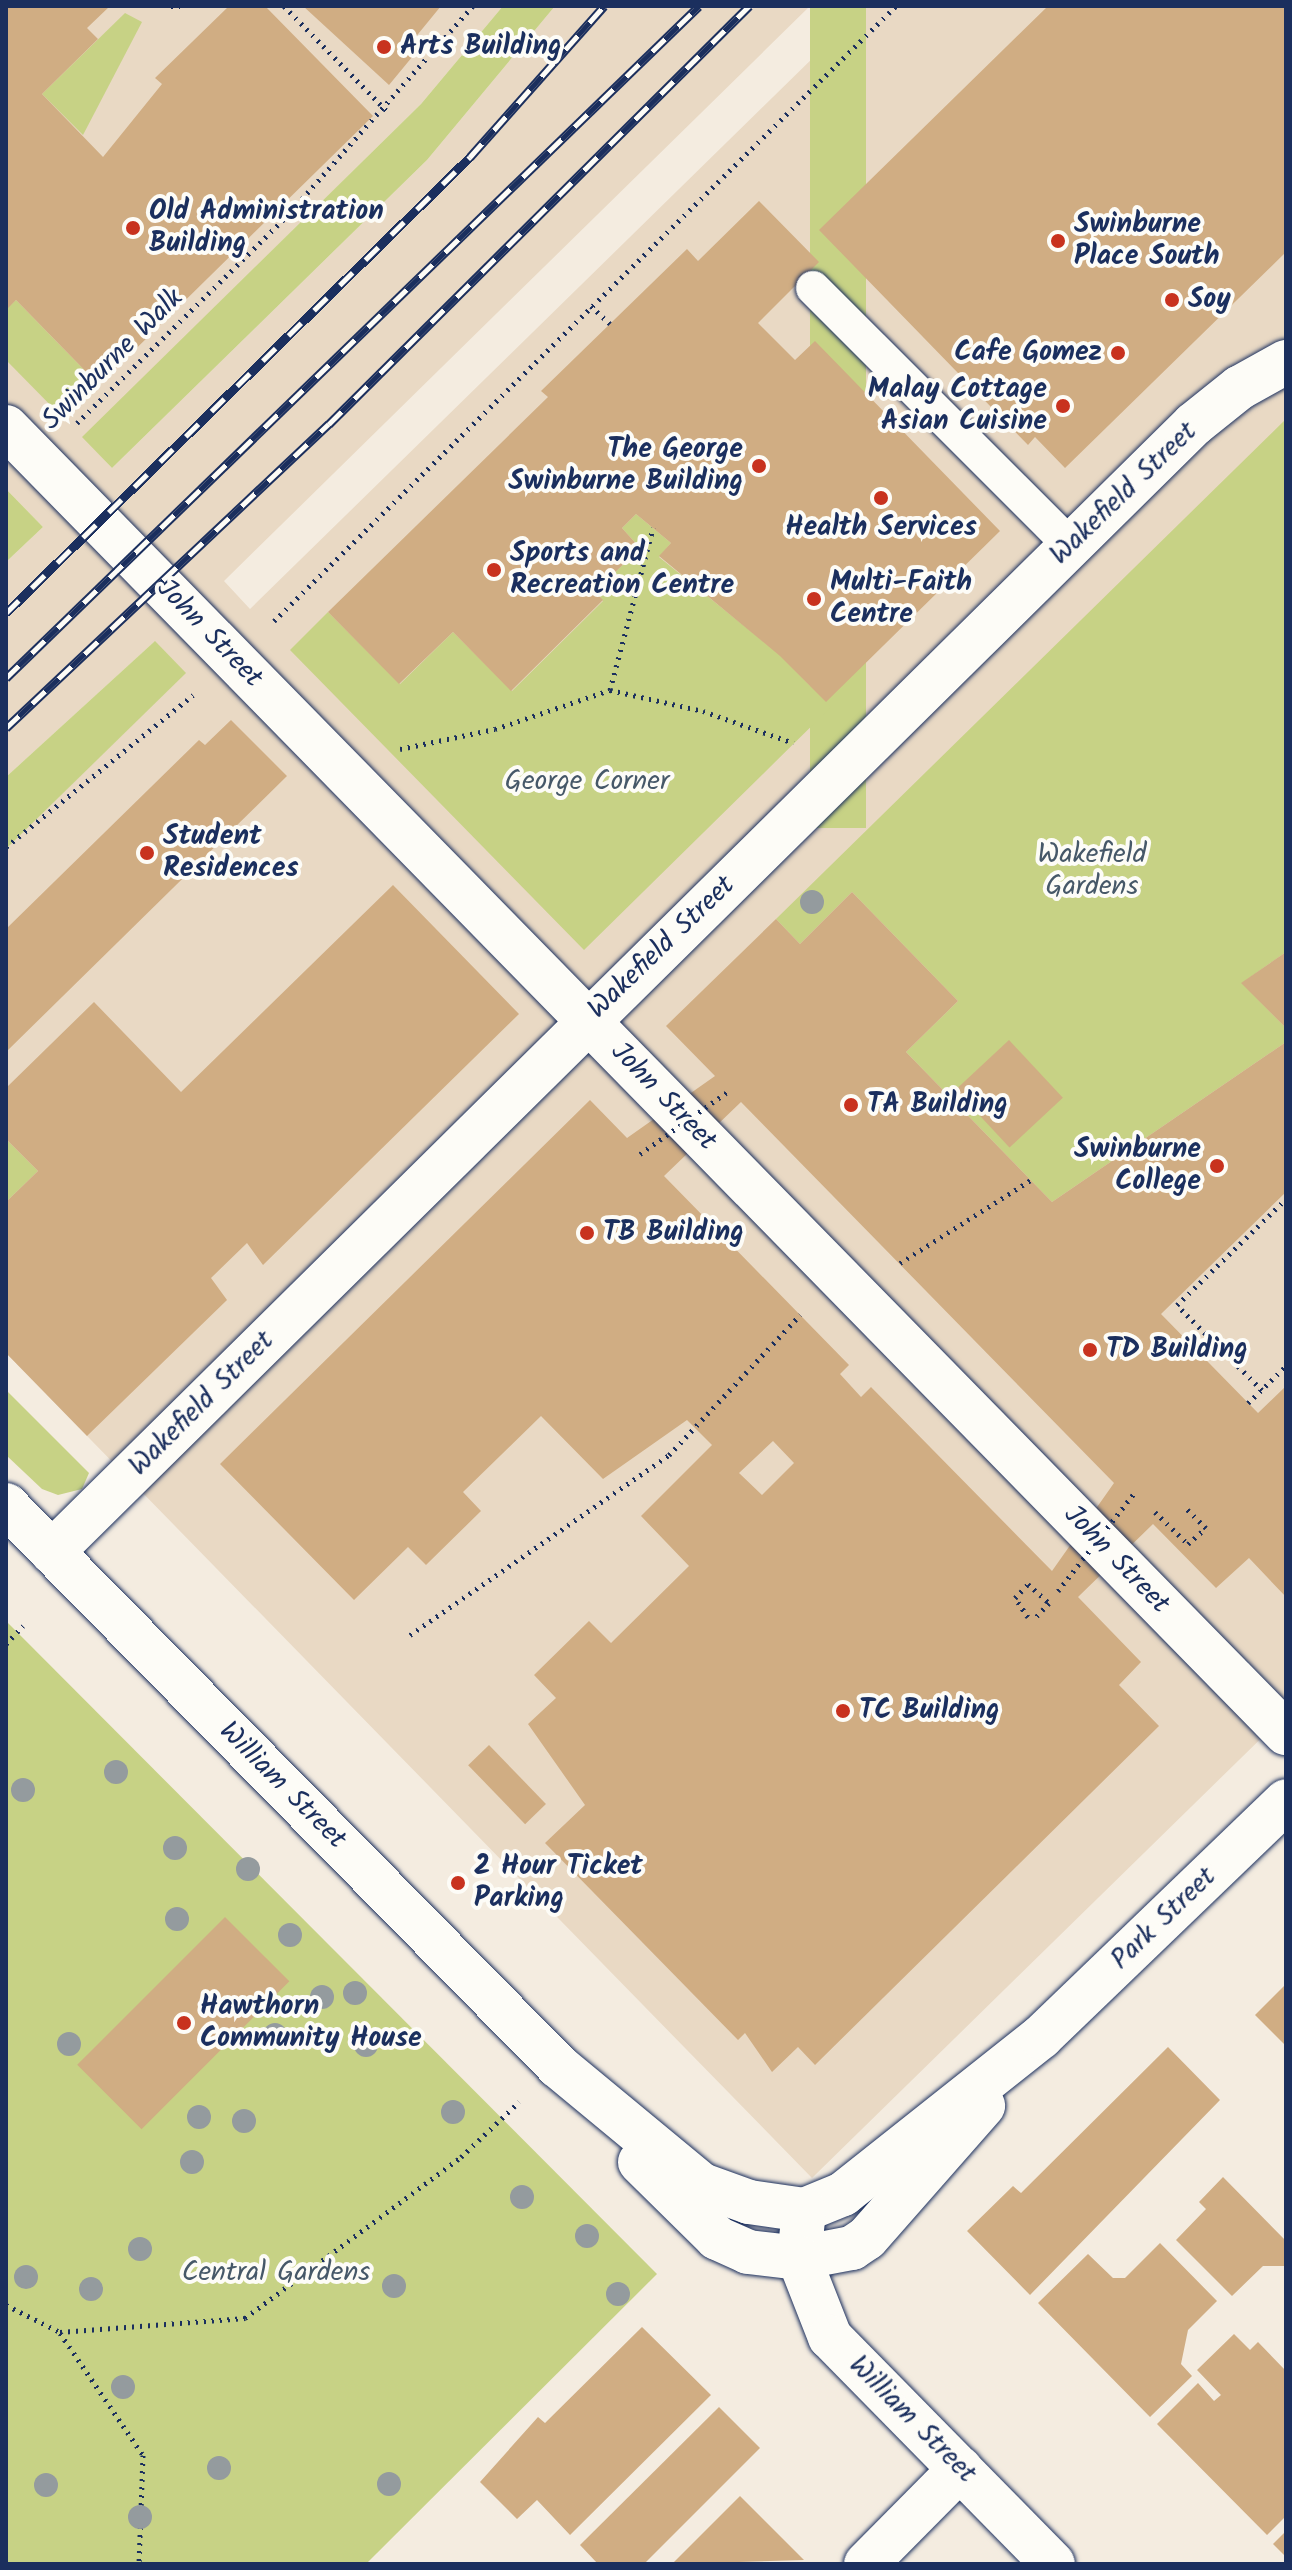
<!DOCTYPE html>
<style>
body{margin:0}
#map{position:relative;width:1292px;height:2570px;overflow:hidden;background:#f4ece0;font-family:Kalam,sans-serif}
div>[style]{position:absolute}
[style*='--x']{left:calc(var(--x)*1px);top:calc(var(--y)*1px);width:calc(var(--w)*1px);rotate:calc(var(--a)*1deg)}
.built>*{inset:0;background:#e9d9c4}
.green>*{inset:0;background:#c7d285;transform-origin:0 0}
.building>*{inset:0;background:#d0ad83;transform-origin:0 0}
.path>*{height:5px;margin-top:-2.5px;transform-origin:0;background:repeating-linear-gradient(90deg,#1b2f5e 0 2px,transparent 0 8px)}
.roads{filter:drop-shadow(0 0 2px #1b2f5e) drop-shadow(0 0 2px #1b2f5e)}
.service>*{height:34px;margin:-17px;padding:0 17px;transform-origin:17px;border-radius:17px;background:#fdfcf7}
.pedestrian>*{height:44px;margin:-22px;padding:0 22px;transform-origin:22px;border-radius:22px;background:#fdfcf7}
.minor>*{height:44px;margin:-22px;padding:0 22px;transform-origin:22px;border-radius:22px;background:#fdfcf7}
.tertiary>*{height:44px;margin:-22px;padding:0 22px;transform-origin:22px;border-radius:22px;background:#fdfcf7}
.rail>*{height:9px;margin-top:-4.5px;transform-origin:0;background:repeating-linear-gradient(90deg,#fdfcf7 0 18px,#1b2f5e 0 36px);box-sizing:border-box;border-block:2px solid #1b2f5e}
.path-bridge>*{height:5px;margin-top:-2.5px;transform-origin:0;background:repeating-linear-gradient(90deg,#1b2f5e 0 2px,transparent 0 8px)}
.trees>*{width:24px;height:24px;margin:-12px;border-radius:50%;background:#949b9e}
.dots>*{width:22px;height:22px;translate:-50% -50%;box-sizing:border-box;border:4px solid #fdfcf7;border-radius:50%}
span{translate:-50% -50%;white-space:nowrap;text-align:center;line-height:1.15;-webkit-text-stroke:8px #fdfcf7;paint-order:stroke}
.poi-label{font-size:28px;color:#1b2f5e;font-weight:700}
.left{translate:0 -50%;text-align:left}
.right{translate:-100% -50%;text-align:right}
.street-label{font-size:28px;color:#1b2f5e}
.park-label{font-size:28px;color:#465868}
.frame{position:absolute;inset:0;border:8px solid #1b2f5e;pointer-events:none}
</style>
<div id="map">
<div class="built">
<i style="clip-path:polygon(6px 6px,503px 6px,421px 104px,83px 437px,112px 468px,427px 160px,555px 6px,810px 6px,224px 581px,250px 609px,866px 6px,1286px 6px,1286px 1714px,812px 2178px,6px 1353px,6px 849px,185px 673px,154px 642px,6px 777px,6px 562px,43px 527px,6px 489px)"></i>
</div>
<div class="green">
<i style="clip-path:polygon(503px 6px,555px 6px,427px 160px,112px 468px,82px 437px,421px 104px)"></i>
<i style="left:810px;top:6px;width:56px;height:822px"></i>
<i style="clip-path:polygon(125px 13px,142px 22px,83px 135px,42px 94px)"></i>
<i style="clip-path:polygon(16px 300px,99px 385px,64px 419px,6px 360px,6px 309px)"></i>
<i style="clip-path:polygon(1286px 419px,1286px 952px,1242px 983px,1286px 1028px,1286px 1042px,1052px 1202px,906px 1052px,958px 1001px,852px 892px,800px 944px,776px 919px)"></i>
<i style="clip-path:polygon(6px 489px,43px 527px,6px 562px)"></i>
<i style="clip-path:polygon(636px 514px,671px 543px,659px 557px,780px 655px,831px 707px,584px 950px,290px 650px,328px 612px,400px 684px,453px 632px,512px 691px,603px 601px,595px 592px,640px 548px,622px 528px)"></i>
<i style="clip-path:polygon(155px 641px,186px 673px,6px 849px,6px 777px)"></i>
<i style="clip-path:polygon(6px 1139px,38px 1171px,6px 1202px)"></i>
<i style="clip-path:polygon(6px 1390px,89px 1473px,82px 1489px,58px 1495px,42px 1489px,6px 1455px)"></i>
<i style="clip-path:polygon(6px 1621px,657px 2274px,366px 2564px,6px 2564px)"></i>
</div>
<div class="building">
<i style="clip-path:polygon(6px 6px,110px 6px,87px 28px,98px 39px,42px 94px,103px 157px,162px 84px,155px 78px,229px 6px,265px 6px,373px 116px,99px 385px,16px 300px,6px 310px)"></i>
<i style="clip-path:polygon(303px 6px,441px 6px,414px 39px,422px 45px,389px 85px)"></i>
<i style="clip-path:polygon(1048px 6px,1286px 6px,1286px 252px,1065px 468px,1035px 437px,1028px 445px,819px 230px)"></i>
<i style="clip-path:polygon(759px 201px,819px 262px,758px 323px,795px 360px,815px 341px,1000px 531px,826px 702px,780px 656px,659px 556px,671px 543px,636px 514px,622px 528px,640px 548px,595px 592px,603px 600px,511px 691px,453px 632px,399px 684px,328px 612px,548px 397px,541px 391px,687px 249px,698px 261px)"></i>
<i style="clip-path:polygon(231px 720px,287px 776px,6px 1052px,6px 929px,199px 740px,205px 745px)"></i>
<i style="clip-path:polygon(393px 885px,519px 1014px,263px 1265px,247px 1243px,211px 1278px,227px 1300px,87px 1436px,6px 1353px,6px 1202px,38px 1171px,6px 1139px,6px 1088px,94px 1002px,181px 1092px)"></i>
<i style="clip-path:polygon(evenodd,852px 892px,958px 1001px,906px 1052px,1052px 1202px,1286px 1042px,1286px 1192px,1161px 1314px,1258px 1413px,1286px 1386px,1286px 1597px,1249px 1558px,1216px 1588px,1153px 1524px,1078px 1597px,1141px 1662px,1119px 1685px,1159px 1726px,815px 2065px,798px 2047px,772px 2072px,745px 2033px,738px 2040px,545px 1843px,585px 1805px,528px 1724px,556px 1698px,534px 1675px,589px 1621px,611px 1643px,689px 1566px,641px 1516px,712px 1445px,687px 1420px,603px 1479px,541px 1416px,463px 1492px,481px 1511px,426px 1565px,408px 1547px,354px 1600px,220px 1464px,590px 1100px,627px 1138px,715px 1076px,666px 1026px,776px 919px,800px 944px,852px 892px,741px 1102px,1114px 1483px,1052px 1571px,871px 1387px,861px 1397px,840px 1374px,849px 1365px,664px 1176px,741px 1102px,852px 892px,773px 1441px,794px 1463px,762px 1495px,739px 1473px,773px 1441px)"></i>
<i style="clip-path:polygon(1286px 952px,1286px 1028px,1241px 983px)"></i>
<i style="left:1009px;top:1040px;width:79px;height:73px;rotate:47deg"></i>
<i style="left:489px;top:1745px;width:82px;height:29px;rotate:46deg"></i>
<i style="left:225px;top:1917px;width:91px;height:209px;rotate:45deg"></i>
<i style="clip-path:polygon(1286px 1984px,1286px 2046px,1255px 2015px)"></i>
<i style="clip-path:polygon(1168px 2047px,1220px 2100px,1030px 2295px,967px 2231px,1013px 2186px,1021px 2193px)"></i>
<i style="clip-path:polygon(1223px 2177px,1286px 2241px,1286px 2266px,1263px 2266px,1232px 2296px,1176px 2240px,1206px 2209px,1199px 2202px)"></i>
<i style="clip-path:polygon(1160px 2243px,1217px 2301px,1188px 2330px,1181px 2364px,1192px 2376px,1150px 2417px,1038px 2303px,1088px 2254px,1113px 2278px,1125px 2278px)"></i>
<i style="clip-path:polygon(642px 2327px,711px 2395px,570px 2535px,537px 2500px,517px 2519px,480px 2482px,538px 2417px,545px 2423px)"></i>
<i style="clip-path:polygon(1234px 2334px,1250px 2350px,1258px 2342px,1286px 2371px,1286px 2516px,1267px 2535px,1157px 2424px,1198px 2383px,1214px 2401px,1221px 2395px,1197px 2370px)"></i>
<i style="clip-path:polygon(719px 2407px,760px 2448px,644px 2564px,598px 2564px,580px 2545px)"></i>
<i style="clip-path:polygon(740px 2496px,804px 2560px,672px 2564px)"></i>
<i style="clip-path:polygon(1286px 2531px,1286px 2557px,1273px 2544px)"></i>
</div>
<div class="path">
<i style="--x:171;--y:6;--w:9;--a:0"></i>
<i style="--x:284;--y:6;--w:146;--a:45.6"></i>
<i style="--x:591;--y:306;--w:26;--a:43"></i>
<i style="--x:77;--y:423;--w:293;--a:-44.6"></i>
<i style="--x:286;--y:217;--w:282;--a:-48.5"></i>
<i style="--x:274;--y:621;--w:875;--a:-44.68"></i>
<i style="--x:610;--y:690;--w:168;--a:-75.1"></i>
<i style="--x:400;--y:749;--w:97;--a:-11.9"></i>
<i style="--x:495;--y:729;--w:121;--a:-18.7"></i>
<i style="--x:610;--y:690;--w:95;--a:12.7"></i>
<i style="--x:703;--y:711;--w:96;--a:19.4"></i>
<i style="--x:6;--y:847;--w:241;--a:-39.1"></i>
<i style="--x:900;--y:1263;--w:155;--a:-32.4"></i>
<i style="--x:1262;--y:1390;--w:120;--a:-135"></i>
<i style="--x:1177;--y:1305;--w:152;--a:-44.2"></i>
<i style="--x:1248;--y:1403;--w:53;--a:-44.2"></i>
<i style="--x:1155;--y:1512;--w:46;--a:44.1"></i>
<i style="--x:1188;--y:1544;--w:24;--a:-42"></i>
<i style="--x:1206;--y:1528;--w:27;--a:-135"></i>
<i style="--x:1028;--y:1617;--w:23;--a:-124"></i>
<i style="--x:1015;--y:1598;--w:19;--a:-47"></i>
<i style="--x:1028;--y:1584;--w:28;--a:42"></i>
<i style="--x:1049;--y:1603;--w:21;--a:133"></i>
<i style="--x:410;--y:1635;--w:315;--a:-34.8"></i>
<i style="--x:669;--y:1455;--w:192;--a:-46.9"></i>
<i style="--x:6;--y:1644;--w:25;--a:-47"></i>
<i style="--x:6;--y:2305;--w:60;--a:26.6"></i>
<i style="--x:60;--y:2332;--w:186;--a:-4.3"></i>
<i style="--x:245;--y:2318;--w:269;--a:-36.7"></i>
<i style="--x:461;--y:2157;--w:80;--a:-43.5"></i>
<i style="--x:60;--y:2333;--w:148;--a:55.8"></i>
<i style="--x:143;--y:2455;--w:109;--a:92.1"></i>
</div>
<div class="roads">
<div class="service">
<i style="--x:813;--y:288;--w:365;--a:45"></i>
</div>
<div class="pedestrian">
<i style="--x:6;--y:427;--w:1829;--a:45.58"></i>
</div>
<div class="minor">
<i style="--x:52;--y:1552;--w:1605;--a:-44.65"></i>
<i style="--x:1194;--y:424;--w:58;--a:-38.7"></i>
<i style="--x:1239;--y:388;--w:54;--a:-29"></i>
<i style="--x:804;--y:2210;--w:42;--a:-22.3"></i>
<i style="--x:843;--y:2194;--w:253;--a:-38.4"></i>
<i style="--x:1041;--y:2037;--w:340;--a:-43.9"></i>
<i style="--x:799;--y:2258;--w:54;--a:-10.7"></i>
<i style="--x:852;--y:2248;--w:18;--a:-34"></i>
<i style="--x:867;--y:2238;--w:176;--a:-48.7"></i>
<i style="--x:866;--y:2564;--w:134;--a:-45.3"></i>
</div>
<div class="tertiary">
<i style="--x:6;--y:1505;--w:787;--a:45.46"></i>
<i style="--x:558;--y:2066;--w:187;--a:39.6"></i>
<i style="--x:702;--y:2185;--w:50;--a:19.9"></i>
<i style="--x:749;--y:2202;--w:56;--a:8.3"></i>
<i style="--x:804;--y:2210;--w:48;--a:95.9"></i>
<i style="--x:799;--y:2258;--w:85;--a:68.6"></i>
<i style="--x:830;--y:2337;--w:318;--a:45.5"></i>
<i style="--x:640;--y:2162;--w:108;--a:44.6"></i>
<i style="--x:717;--y:2238;--w:34;--a:24"></i>
<i style="--x:748;--y:2252;--w:51;--a:6.7"></i>
</div>
</div>
<div class="rail">
<i style="--x:6;--y:613;--w:651;--a:-44.5"></i>
<i style="--x:470;--y:157;--w:202;--a:-48.4"></i>
<i style="--x:6;--y:678;--w:965;--a:-44.12"></i>
<i style="--x:6;--y:728;--w:444;--a:-43.3"></i>
<i style="--x:329;--y:424;--w:593;--a:-44.86"></i>
</div>
<div class="path-bridge">
<i style="--x:640;--y:1154;--w:110;--a:-35.4"></i>
<i style="--x:1058;--y:1591;--w:125;--a:-52.1"></i>
</div>
<div class="trees">
<i style="left:812px;top:902px"></i>
<i style="left:116px;top:1772px"></i>
<i style="left:23px;top:1790px"></i>
<i style="left:175px;top:1848px"></i>
<i style="left:248px;top:1869px"></i>
<i style="left:177px;top:1919px"></i>
<i style="left:290px;top:1935px"></i>
<i style="left:355px;top:1993px"></i>
<i style="left:322px;top:1997px"></i>
<i style="left:275px;top:2035px"></i>
<i style="left:69px;top:2044px"></i>
<i style="left:366px;top:2045px"></i>
<i style="left:453px;top:2112px"></i>
<i style="left:199px;top:2117px"></i>
<i style="left:244px;top:2121px"></i>
<i style="left:192px;top:2162px"></i>
<i style="left:522px;top:2197px"></i>
<i style="left:587px;top:2236px"></i>
<i style="left:140px;top:2249px"></i>
<i style="left:26px;top:2277px"></i>
<i style="left:394px;top:2286px"></i>
<i style="left:91px;top:2289px"></i>
<i style="left:618px;top:2294px"></i>
<i style="left:123px;top:2387px"></i>
<i style="left:219px;top:2468px"></i>
<i style="left:389px;top:2484px"></i>
<i style="left:46px;top:2485px"></i>
<i style="left:140px;top:2517px"></i>
</div>
<div class="dots">
<i style="left:384px;top:47px;background:#c8321e"></i>
<i style="left:133px;top:228px;background:#c8321e"></i>
<i style="left:1058px;top:241px;background:#c8321e"></i>
<i style="left:1172px;top:300px;background:#c8321e"></i>
<i style="left:1118px;top:353px;background:#c8321e"></i>
<i style="left:1063px;top:406px;background:#c8321e"></i>
<i style="left:759px;top:466px;background:#c8321e"></i>
<i style="left:881px;top:498px;background:#c8321e"></i>
<i style="left:494px;top:570px;background:#c8321e"></i>
<i style="left:814px;top:599px;background:#c8321e"></i>
<i style="left:147px;top:853px;background:#c8321e"></i>
<i style="left:851px;top:1105px;background:#c8321e"></i>
<i style="left:1217px;top:1166px;background:#c8321e"></i>
<i style="left:587px;top:1233px;background:#c8321e"></i>
<i style="left:1090px;top:1350px;background:#c8321e"></i>
<i style="left:843px;top:1711px;background:#c8321e"></i>
<i style="left:458px;top:1883px;background:#c8321e"></i>
<i style="left:184px;top:2023px;background:#c8321e"></i>
</div>
<div class="poi-label">
<span class="left" style="left:400px;top:47px">Arts Building</span>
<span class="left" style="left:149px;top:228px">Old Administration<br>Building</span>
<span class="left" style="left:1074px;top:241px">Swinburne<br>Place South</span>
<span class="left" style="left:1188px;top:300px">Soy</span>
<span class="right" style="left:1102px;top:353px">Cafe Gomez</span>
<span class="right" style="left:1047px;top:406px">Malay Cottage<br>Asian Cuisine</span>
<span class="right" style="left:743px;top:466px">The George<br>Swinburne Building</span>
<span style="left:881px;top:528px">Health Services</span>
<span class="left" style="left:510px;top:570px">Sports and<br>Recreation Centre</span>
<span class="left" style="left:830px;top:599px">Multi-Faith<br>Centre</span>
<span class="left" style="left:163px;top:853px">Student<br>Residences</span>
<span class="left" style="left:867px;top:1105px">TA Building</span>
<span class="right" style="left:1201px;top:1166px">Swinburne<br>College</span>
<span class="left" style="left:603px;top:1233px">TB Building</span>
<span class="left" style="left:1106px;top:1350px">TD Building</span>
<span class="left" style="left:859px;top:1711px">TC Building</span>
<span class="left" style="left:474px;top:1883px">2 Hour Ticket<br>Parking</span>
<span class="left" style="left:200px;top:2023px">Hawthorn<br>Community House</span>
</div>
<div class="street-label">
<span style="left:113px;top:360px;rotate:-45deg">Swinburne Walk</span>
<span style="left:1124px;top:494px;rotate:-44deg">Wakefield Street</span>
<span style="left:209px;top:634px;rotate:46deg">John Street</span>
<span style="left:662px;top:948px;rotate:-44deg">Wakefield Street</span>
<span style="left:663px;top:1097px;rotate:46deg">John Street</span>
<span style="left:202px;top:1404px;rotate:-45deg">Wakefield Street</span>
<span style="left:1116px;top:1560px;rotate:46deg">John Street</span>
<span style="left:282px;top:1786px;rotate:45deg">William Street</span>
<span style="left:1164px;top:1919px;rotate:-44deg">Park Street</span>
<span style="left:912px;top:2420px;rotate:45deg">William Street</span>
</div>
<div class="park-label">
<span style="left:587px;top:782px">George Corner</span>
<span style="left:1092px;top:871px">Wakefield<br>Gardens</span>
<span style="left:276px;top:2273px">Central Gardens</span>
</div>
<div class="frame"></div>
</div>
